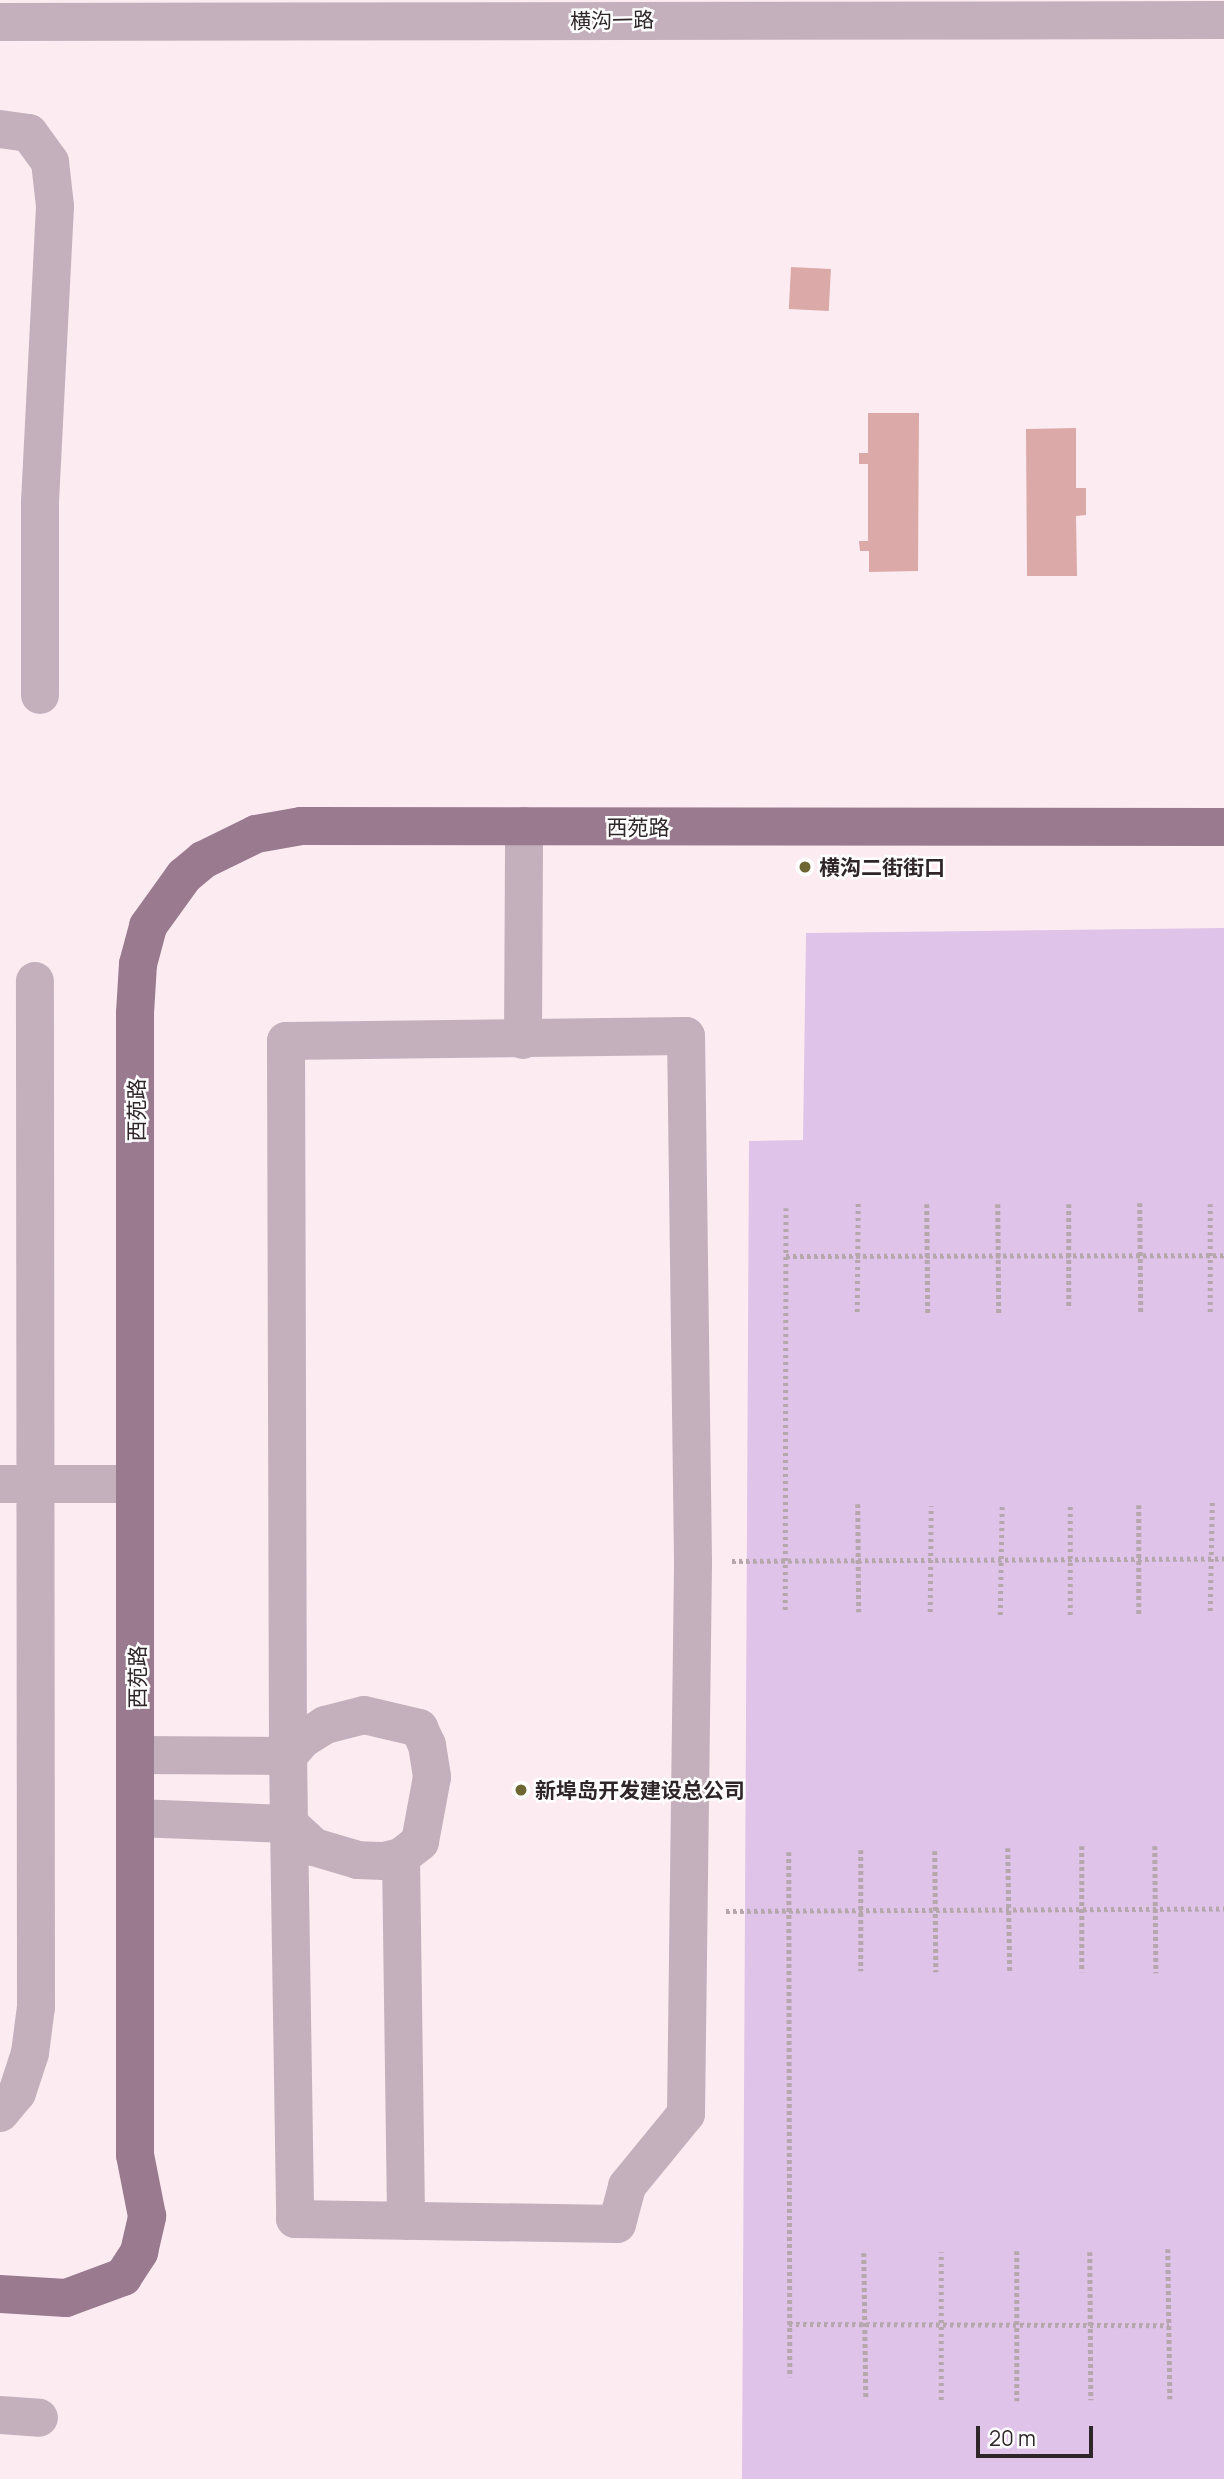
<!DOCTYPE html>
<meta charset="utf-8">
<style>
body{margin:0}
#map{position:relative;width:1224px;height:2479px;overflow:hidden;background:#fcecf1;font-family:Manrope,"Noto Sans SC",sans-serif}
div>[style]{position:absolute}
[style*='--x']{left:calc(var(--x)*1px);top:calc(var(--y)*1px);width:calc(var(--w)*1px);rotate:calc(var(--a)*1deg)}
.water>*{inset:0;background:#dfc3e8}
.building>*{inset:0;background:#dba9a8;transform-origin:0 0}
.path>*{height:4.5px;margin-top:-2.25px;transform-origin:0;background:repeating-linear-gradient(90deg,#b5a7ac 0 3.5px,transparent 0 7px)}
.minor>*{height:38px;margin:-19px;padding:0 19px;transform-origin:19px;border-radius:19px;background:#c3b0bc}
.major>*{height:38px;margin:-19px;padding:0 19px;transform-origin:19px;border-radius:19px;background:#9a7a8f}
.dots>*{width:19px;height:19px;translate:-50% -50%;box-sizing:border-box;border:4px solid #fefefe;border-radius:50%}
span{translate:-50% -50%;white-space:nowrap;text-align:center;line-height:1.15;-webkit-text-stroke:5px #fefefe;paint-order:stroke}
.street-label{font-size:21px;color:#2f2629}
.poi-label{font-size:21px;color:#2f2629;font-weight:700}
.left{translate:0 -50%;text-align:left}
.scale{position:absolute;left:976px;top:2426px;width:117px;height:32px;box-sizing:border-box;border:4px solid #2f2629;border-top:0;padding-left:9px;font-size:21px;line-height:24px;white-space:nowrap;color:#2f2629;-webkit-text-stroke:5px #fefefe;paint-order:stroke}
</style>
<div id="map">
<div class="water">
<i style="clip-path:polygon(1224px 928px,1224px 2479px,742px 2479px,749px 1141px,803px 1140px,806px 933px)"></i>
</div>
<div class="building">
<i style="left:791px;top:267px;width:40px;height:42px;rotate:3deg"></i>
<i style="clip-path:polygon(868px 413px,919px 413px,918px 571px,869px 572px,869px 551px,860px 551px,859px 541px,868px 541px,868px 464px,859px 464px,859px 453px,868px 453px)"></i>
<i style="clip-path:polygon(1076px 428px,1076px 488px,1086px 488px,1086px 515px,1076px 516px,1077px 576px,1027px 576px,1026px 429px)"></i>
</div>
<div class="path">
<i style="--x:1140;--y:1203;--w:110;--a:89.5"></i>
<i style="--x:927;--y:1204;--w:111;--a:89.5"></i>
<i style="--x:998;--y:1204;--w:110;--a:89.5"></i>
<i style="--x:1069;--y:1204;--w:105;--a:90"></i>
<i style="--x:786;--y:1256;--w:438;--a:-0.1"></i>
<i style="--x:857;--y:1312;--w:110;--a:-89.5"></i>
<i style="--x:1210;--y:1312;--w:108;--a:-90"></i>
<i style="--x:858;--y:1504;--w:108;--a:89.5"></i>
<i style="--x:1139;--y:1505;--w:109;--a:90"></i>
<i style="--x:732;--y:1561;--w:492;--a:-0.3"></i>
<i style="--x:785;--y:1610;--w:402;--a:-89.9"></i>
<i style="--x:1210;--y:1611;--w:109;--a:-88.9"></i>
<i style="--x:930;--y:1612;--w:106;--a:-89.5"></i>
<i style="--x:1000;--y:1615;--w:111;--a:-89"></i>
<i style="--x:1070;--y:1615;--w:111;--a:-90"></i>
<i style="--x:1082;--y:1846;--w:126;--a:90"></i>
<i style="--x:1155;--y:1846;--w:127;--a:89.5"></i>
<i style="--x:1008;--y:1848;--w:123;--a:89.1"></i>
<i style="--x:861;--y:1850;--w:121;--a:90"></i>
<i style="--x:935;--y:1851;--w:121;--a:89.5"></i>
<i style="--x:789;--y:1852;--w:525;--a:89.89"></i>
<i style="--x:726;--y:1911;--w:498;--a:-0.3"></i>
<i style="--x:1168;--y:2249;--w:150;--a:89.2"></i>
<i style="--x:1017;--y:2251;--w:150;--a:90"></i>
<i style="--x:1090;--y:2252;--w:148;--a:89.6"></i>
<i style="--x:864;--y:2253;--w:145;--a:89.2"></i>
<i style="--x:789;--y:2324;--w:380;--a:0.2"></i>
<i style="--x:941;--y:2400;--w:148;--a:-90"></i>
</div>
<div class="minor">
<i style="--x:0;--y:22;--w:1224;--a:-0.09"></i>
<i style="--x:0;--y:129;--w:29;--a:8"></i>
<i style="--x:29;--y:133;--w:36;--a:54"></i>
<i style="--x:50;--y:162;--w:44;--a:83.5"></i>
<i style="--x:55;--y:206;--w:298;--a:92.9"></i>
<i style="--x:40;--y:504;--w:191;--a:90"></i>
<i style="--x:523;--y:1040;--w:214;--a:-89.7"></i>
<i style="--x:0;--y:1484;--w:135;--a:0"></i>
<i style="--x:364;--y:1715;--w:57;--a:13.3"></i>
<i style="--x:419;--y:1728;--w:19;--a:65"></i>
<i style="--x:427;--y:1745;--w:32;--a:81"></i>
<i style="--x:432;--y:1777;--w:66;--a:100.5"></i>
<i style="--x:420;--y:1842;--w:24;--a:142"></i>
<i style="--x:401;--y:1857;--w:18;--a:167"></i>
<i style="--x:383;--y:1861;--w:25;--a:-178"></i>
<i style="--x:358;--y:1860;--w:46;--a:-163.5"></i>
<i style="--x:314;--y:1847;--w:34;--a:-137"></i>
<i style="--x:289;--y:1824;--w:68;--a:-90.8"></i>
<i style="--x:288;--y:1756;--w:23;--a:-49"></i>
<i style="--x:303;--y:1739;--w:26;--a:-32"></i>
<i style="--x:325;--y:1725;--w:40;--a:-14.4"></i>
<i style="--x:137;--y:1818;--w:152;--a:2.3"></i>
<i style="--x:289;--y:1824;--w:395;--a:89.1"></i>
<i style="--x:295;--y:2219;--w:322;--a:0.9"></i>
<i style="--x:617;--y:2224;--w:39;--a:-75"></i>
<i style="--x:627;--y:2186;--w:93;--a:-50.7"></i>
<i style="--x:686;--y:2114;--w:553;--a:-89.27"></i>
<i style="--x:693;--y:1561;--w:525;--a:-90.76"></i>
<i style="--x:686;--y:1036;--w:400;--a:179.3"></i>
<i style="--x:286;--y:1041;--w:715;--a:89.84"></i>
<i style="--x:288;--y:1756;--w:150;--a:-179.6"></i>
<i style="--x:401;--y:1857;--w:364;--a:89.2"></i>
<i style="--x:0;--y:2113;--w:26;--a:-50"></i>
<i style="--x:17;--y:2093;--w:42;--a:-72"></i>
<i style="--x:30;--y:2053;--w:46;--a:-82.6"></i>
<i style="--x:36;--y:2007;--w:1026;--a:-90.06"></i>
<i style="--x:0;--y:2415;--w:39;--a:4"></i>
</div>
<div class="major">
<i style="--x:0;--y:2294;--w:66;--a:3.5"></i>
<i style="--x:66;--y:2298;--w:61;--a:-20.2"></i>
<i style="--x:123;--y:2277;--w:30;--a:-57"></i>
<i style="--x:139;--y:2252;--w:37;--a:-77"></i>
<i style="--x:147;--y:2216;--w:62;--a:-101.1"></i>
<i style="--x:135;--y:2155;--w:1142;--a:-90"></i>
<i style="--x:135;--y:1013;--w:49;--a:-86.5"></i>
<i style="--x:138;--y:964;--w:39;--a:-75"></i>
<i style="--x:148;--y:926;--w:62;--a:-54.2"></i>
<i style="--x:184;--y:876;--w:25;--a:-40"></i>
<i style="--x:203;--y:860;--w:59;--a:-26.1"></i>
<i style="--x:256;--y:834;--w:46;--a:-10.1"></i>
<i style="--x:301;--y:826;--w:923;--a:0.06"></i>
</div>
<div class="dots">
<i style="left:805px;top:867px;background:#6d6633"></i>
<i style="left:521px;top:1790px;background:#6d6633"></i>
</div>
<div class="street-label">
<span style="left:612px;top:20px;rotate:-1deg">横沟一路</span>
<span style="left:638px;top:827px">西苑路</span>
<span style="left:136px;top:1110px;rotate:-90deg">西苑路</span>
<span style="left:137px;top:1677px;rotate:-90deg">西苑路</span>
</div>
<div class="poi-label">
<span class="left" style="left:819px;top:867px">横沟二街街口</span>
<span class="left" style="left:535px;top:1790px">新埠岛开发建设总公司</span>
</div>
<div class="scale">20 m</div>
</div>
